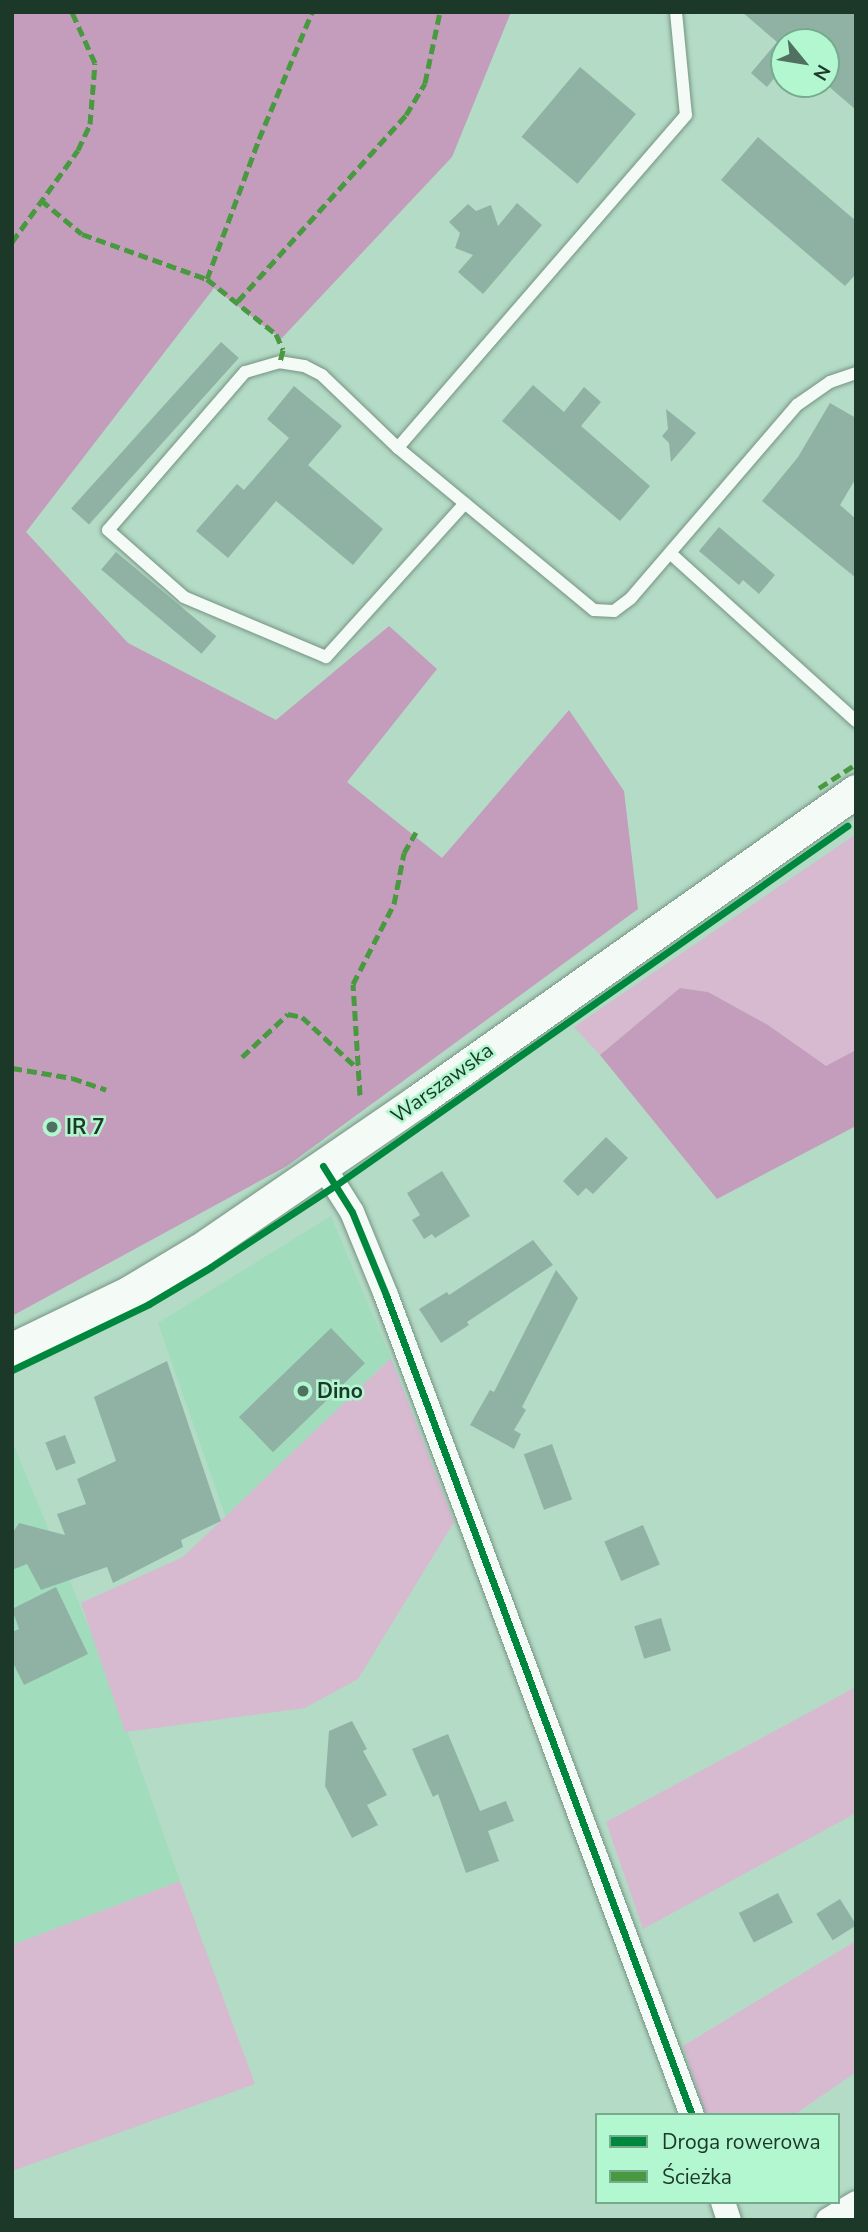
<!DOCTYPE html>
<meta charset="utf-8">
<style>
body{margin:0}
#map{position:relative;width:868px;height:2232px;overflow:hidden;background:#b4dbc5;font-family:"Nunito Sans",sans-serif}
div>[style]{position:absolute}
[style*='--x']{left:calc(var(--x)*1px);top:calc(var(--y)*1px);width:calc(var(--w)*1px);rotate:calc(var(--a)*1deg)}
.built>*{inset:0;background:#a1ddbc}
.green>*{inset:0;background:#d7b9d0}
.forest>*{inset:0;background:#c39dbb}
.building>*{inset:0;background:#90b2a5;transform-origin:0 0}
.roads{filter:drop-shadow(0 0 2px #759383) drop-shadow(0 0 2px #759383)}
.service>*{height:12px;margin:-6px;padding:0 6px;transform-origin:6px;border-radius:6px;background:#f4faf6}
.minor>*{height:24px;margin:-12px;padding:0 12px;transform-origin:12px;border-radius:12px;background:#f4faf6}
.secondary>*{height:33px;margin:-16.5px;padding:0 16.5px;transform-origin:16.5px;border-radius:16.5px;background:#f4faf6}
.quiet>*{height:5px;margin-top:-2.5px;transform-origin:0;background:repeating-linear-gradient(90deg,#499940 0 10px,transparent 0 15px)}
.cycleway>*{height:7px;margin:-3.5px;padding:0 3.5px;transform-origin:3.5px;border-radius:3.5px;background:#00873e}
.dots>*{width:19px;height:19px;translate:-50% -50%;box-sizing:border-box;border:4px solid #b2f7d0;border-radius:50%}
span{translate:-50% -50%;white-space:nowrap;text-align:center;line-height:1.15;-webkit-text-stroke:5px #b2f7d0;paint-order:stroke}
.street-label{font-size:21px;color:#1c3829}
.poi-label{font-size:21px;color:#1c3829;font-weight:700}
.left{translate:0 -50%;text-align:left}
.frame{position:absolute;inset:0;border:14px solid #1c3829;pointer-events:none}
.legend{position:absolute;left:595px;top:2113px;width:245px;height:91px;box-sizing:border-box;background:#b2f7d0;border:2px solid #76ab8d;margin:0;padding:9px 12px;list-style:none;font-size:21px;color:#1c3829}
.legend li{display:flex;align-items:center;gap:14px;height:35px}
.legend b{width:35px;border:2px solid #76ab8d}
.north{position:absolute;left:770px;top:28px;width:70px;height:70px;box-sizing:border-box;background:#b2f7d0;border:2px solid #76ab8d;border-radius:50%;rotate:120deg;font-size:19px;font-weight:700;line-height:28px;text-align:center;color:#1c3829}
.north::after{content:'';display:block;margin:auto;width:24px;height:32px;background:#517160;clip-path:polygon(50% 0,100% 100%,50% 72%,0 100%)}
</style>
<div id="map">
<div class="built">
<i style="clip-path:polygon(331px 1216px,391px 1358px,226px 1518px,158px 1323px)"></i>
<i style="clip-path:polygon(12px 1441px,101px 1656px,180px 1881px,12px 1945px)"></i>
</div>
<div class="green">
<i style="clip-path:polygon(856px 834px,856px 1050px,826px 1067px,768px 1025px,708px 992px,680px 988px,600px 1055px,574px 1027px)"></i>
<i style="clip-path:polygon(391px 1358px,454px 1522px,358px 1679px,305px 1708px,125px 1732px,81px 1603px,183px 1557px)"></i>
<i style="clip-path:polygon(856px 1687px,856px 1813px,643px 1929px,606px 1822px)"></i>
<i style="clip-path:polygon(180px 1881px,255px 2084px,12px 2171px,12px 1945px)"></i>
<i style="clip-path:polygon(856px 1941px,856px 2072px,794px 2115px,706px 2115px,683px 2046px)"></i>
</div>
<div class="forest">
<i style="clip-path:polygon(12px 12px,511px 12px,452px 157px,281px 339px,214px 288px,26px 532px,128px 643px,276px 720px,389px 626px,437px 669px,347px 782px,442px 858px,569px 710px,624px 791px,638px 909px,287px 1166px,12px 1316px)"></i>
<i style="clip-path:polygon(680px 988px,708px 992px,768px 1025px,826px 1066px,856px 1050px,856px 1126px,717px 1199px,600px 1055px)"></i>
</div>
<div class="building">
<i style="clip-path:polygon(742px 12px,856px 12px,856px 110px,826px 84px,826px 42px,784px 42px,784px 66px,767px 87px,751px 73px,777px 42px)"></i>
<i style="left:580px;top:67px;width:73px;height:91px;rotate:40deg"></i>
<i style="clip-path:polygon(758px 137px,856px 221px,856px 274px,845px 286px,721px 180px)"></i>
<i style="clip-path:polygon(517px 203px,542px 225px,483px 294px,458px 272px,473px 255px,455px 248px,460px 233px,449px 222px,468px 204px,476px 211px,491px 205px,498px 226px)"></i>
<i style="left:221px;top:342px;width:24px;height:224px;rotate:42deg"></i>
<i style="clip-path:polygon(533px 385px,564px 412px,584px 387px,601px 402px,581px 426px,650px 486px,620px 521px,502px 421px)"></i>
<i style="clip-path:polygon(294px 386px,342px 426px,308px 465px,383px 529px,353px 565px,276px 501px,228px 558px,196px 531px,237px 484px,244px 490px,289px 438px,267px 419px)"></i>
<i style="clip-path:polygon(830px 403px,856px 418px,856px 478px,840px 505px,856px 519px,856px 578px,762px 501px,798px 457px)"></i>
<i style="clip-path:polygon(666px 409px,696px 433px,671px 462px,669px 443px,662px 436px,668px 429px)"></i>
<i style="clip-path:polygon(719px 527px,775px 575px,759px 594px,743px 580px,739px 585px,699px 551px)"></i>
<i style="left:116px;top:552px;width:131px;height:23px;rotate:40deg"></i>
<i style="clip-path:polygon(606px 1137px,628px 1158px,593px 1194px,586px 1188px,578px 1196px,563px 1181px)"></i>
<i style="clip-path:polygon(442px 1171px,470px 1216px,435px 1238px,432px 1234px,424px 1239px,412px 1220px,420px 1215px,407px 1193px)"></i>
<i style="clip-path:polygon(533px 1240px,553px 1265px,467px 1322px,469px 1325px,441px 1343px,419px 1309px,447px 1292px,449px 1295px)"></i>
<i style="clip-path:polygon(556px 1270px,578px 1298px,522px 1407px,526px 1410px,514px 1430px,521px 1434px,514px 1449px,470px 1425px,490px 1390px,494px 1392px)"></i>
<i style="left:331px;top:1328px;width:49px;height:128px;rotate:46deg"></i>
<i style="clip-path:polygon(167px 1361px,221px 1521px,181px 1540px,183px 1547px,113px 1583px,107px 1567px,41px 1590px,27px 1564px,12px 1570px,12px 1534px,19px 1523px,65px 1535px,57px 1514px,86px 1504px,77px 1479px,116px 1461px,94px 1397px)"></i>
<i style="left:65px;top:1435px;width:30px;height:21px;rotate:69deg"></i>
<i style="left:552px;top:1444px;width:59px;height:30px;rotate:70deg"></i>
<i style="left:643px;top:1525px;width:43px;height:42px;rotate:67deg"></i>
<i style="clip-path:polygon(56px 1587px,88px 1654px,24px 1685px,12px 1661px,12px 1632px,19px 1629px,12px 1609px)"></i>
<i style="left:661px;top:1618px;width:34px;height:28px;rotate:73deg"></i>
<i style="clip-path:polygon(352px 1721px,367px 1749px,363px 1751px,387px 1795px,367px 1805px,378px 1825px,352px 1838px,325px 1786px,329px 1731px)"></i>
<i style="clip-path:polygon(448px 1734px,480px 1811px,506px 1801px,514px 1821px,488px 1831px,499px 1861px,466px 1873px,438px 1794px,433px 1797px,412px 1749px)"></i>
<i style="left:778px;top:1893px;width:33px;height:44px;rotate:63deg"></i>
<i style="left:840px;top:1899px;width:31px;height:28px;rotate:58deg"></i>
</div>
<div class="roads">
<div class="service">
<i style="--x:676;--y:12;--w:103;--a:84.5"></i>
<i style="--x:686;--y:115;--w:440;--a:130.9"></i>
<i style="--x:398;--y:448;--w:254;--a:39.6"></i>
<i style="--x:594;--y:610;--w:20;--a:3"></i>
<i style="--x:614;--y:611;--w:21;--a:-37"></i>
<i style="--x:631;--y:598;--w:255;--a:-49.3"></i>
<i style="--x:797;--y:405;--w:40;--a:-34.9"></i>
<i style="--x:830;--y:382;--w:28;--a:-19"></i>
<i style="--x:398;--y:448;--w:105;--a:-136.2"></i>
<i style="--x:322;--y:375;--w:20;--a:-153"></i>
<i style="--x:304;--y:366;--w:24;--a:-171"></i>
<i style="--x:280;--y:362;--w:36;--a:164"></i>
<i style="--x:245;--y:372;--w:209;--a:130.9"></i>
<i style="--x:108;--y:530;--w:101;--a:41.4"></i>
<i style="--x:184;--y:597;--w:154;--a:22.9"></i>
<i style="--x:326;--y:657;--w:207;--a:-47.9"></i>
<i style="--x:670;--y:553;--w:251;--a:42.1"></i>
</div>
<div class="minor">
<i style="--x:323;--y:1166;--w:54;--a:57.8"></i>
<i style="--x:352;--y:1212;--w:90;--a:67.7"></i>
<i style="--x:386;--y:1295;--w:875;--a:69.54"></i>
<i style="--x:723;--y:2202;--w:19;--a:72"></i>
<i style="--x:828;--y:2220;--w:33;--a:-31"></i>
</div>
<div class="secondary">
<i style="--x:12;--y:1349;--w:131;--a:-25.8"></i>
<i style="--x:130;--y:1292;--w:82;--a:-31"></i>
<i style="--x:200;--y:1250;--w:262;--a:-34.4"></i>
<i style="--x:416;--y:1102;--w:539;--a:-35.25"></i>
</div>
</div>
<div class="quiet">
<i style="--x:41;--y:200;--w:53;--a:39.7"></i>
<i style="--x:82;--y:234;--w:133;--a:19.8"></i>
<i style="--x:207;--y:279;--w:88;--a:38.6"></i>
<i style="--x:276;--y:334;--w:17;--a:66"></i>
<i style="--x:283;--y:350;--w:12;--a:104"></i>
<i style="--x:12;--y:242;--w:113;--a:-54.3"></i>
<i style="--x:78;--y:150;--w:29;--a:-65"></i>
<i style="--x:90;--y:124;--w:61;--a:-85.3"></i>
<i style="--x:95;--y:63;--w:56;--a:-114.3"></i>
<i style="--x:207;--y:279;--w:149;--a:-69.6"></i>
<i style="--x:259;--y:139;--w:138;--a:-67.3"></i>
<i style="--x:238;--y:301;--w:251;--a:-47.9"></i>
<i style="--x:406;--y:115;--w:37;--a:-59"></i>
<i style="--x:425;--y:83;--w:73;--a:-78.1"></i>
<i style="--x:819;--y:788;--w:44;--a:-33"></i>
<i style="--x:242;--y:1057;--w:63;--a:-43.1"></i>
<i style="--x:288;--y:1014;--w:14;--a:12"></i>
<i style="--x:302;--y:1017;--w:75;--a:42.8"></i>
<i style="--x:12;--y:1068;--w:61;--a:9.5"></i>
<i style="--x:72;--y:1078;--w:36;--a:19"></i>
<i style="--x:360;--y:1095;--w:111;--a:-93.6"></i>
<i style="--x:353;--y:984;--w:90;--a:-62.9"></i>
<i style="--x:394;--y:904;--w:52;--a:-78.9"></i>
<i style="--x:404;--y:853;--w:24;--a:-60"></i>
</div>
<div class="cycleway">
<i style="--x:323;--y:1166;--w:54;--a:57.8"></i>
<i style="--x:352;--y:1212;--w:90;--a:67.7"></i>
<i style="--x:386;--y:1295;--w:875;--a:69.54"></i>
<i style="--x:12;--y:1370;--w:152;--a:-25.7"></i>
<i style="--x:149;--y:1304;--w:72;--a:-30.8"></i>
<i style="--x:211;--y:1267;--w:149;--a:-33.3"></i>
<i style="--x:336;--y:1185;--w:625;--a:-35.09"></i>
</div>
<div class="dots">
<i style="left:52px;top:1127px;background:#517160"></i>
<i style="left:303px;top:1391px;background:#517160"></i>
</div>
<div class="street-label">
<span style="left:442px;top:1083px;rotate:-36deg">Warszawska</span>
</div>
<div class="poi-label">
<span class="left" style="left:66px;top:1127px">IR 7</span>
<span class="left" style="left:317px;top:1391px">Dino</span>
</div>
<div class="frame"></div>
<ul class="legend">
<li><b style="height:9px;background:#00873e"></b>Droga rowerowa</li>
<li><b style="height:9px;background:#499940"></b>Ścieżka</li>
</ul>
<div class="north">N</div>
</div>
